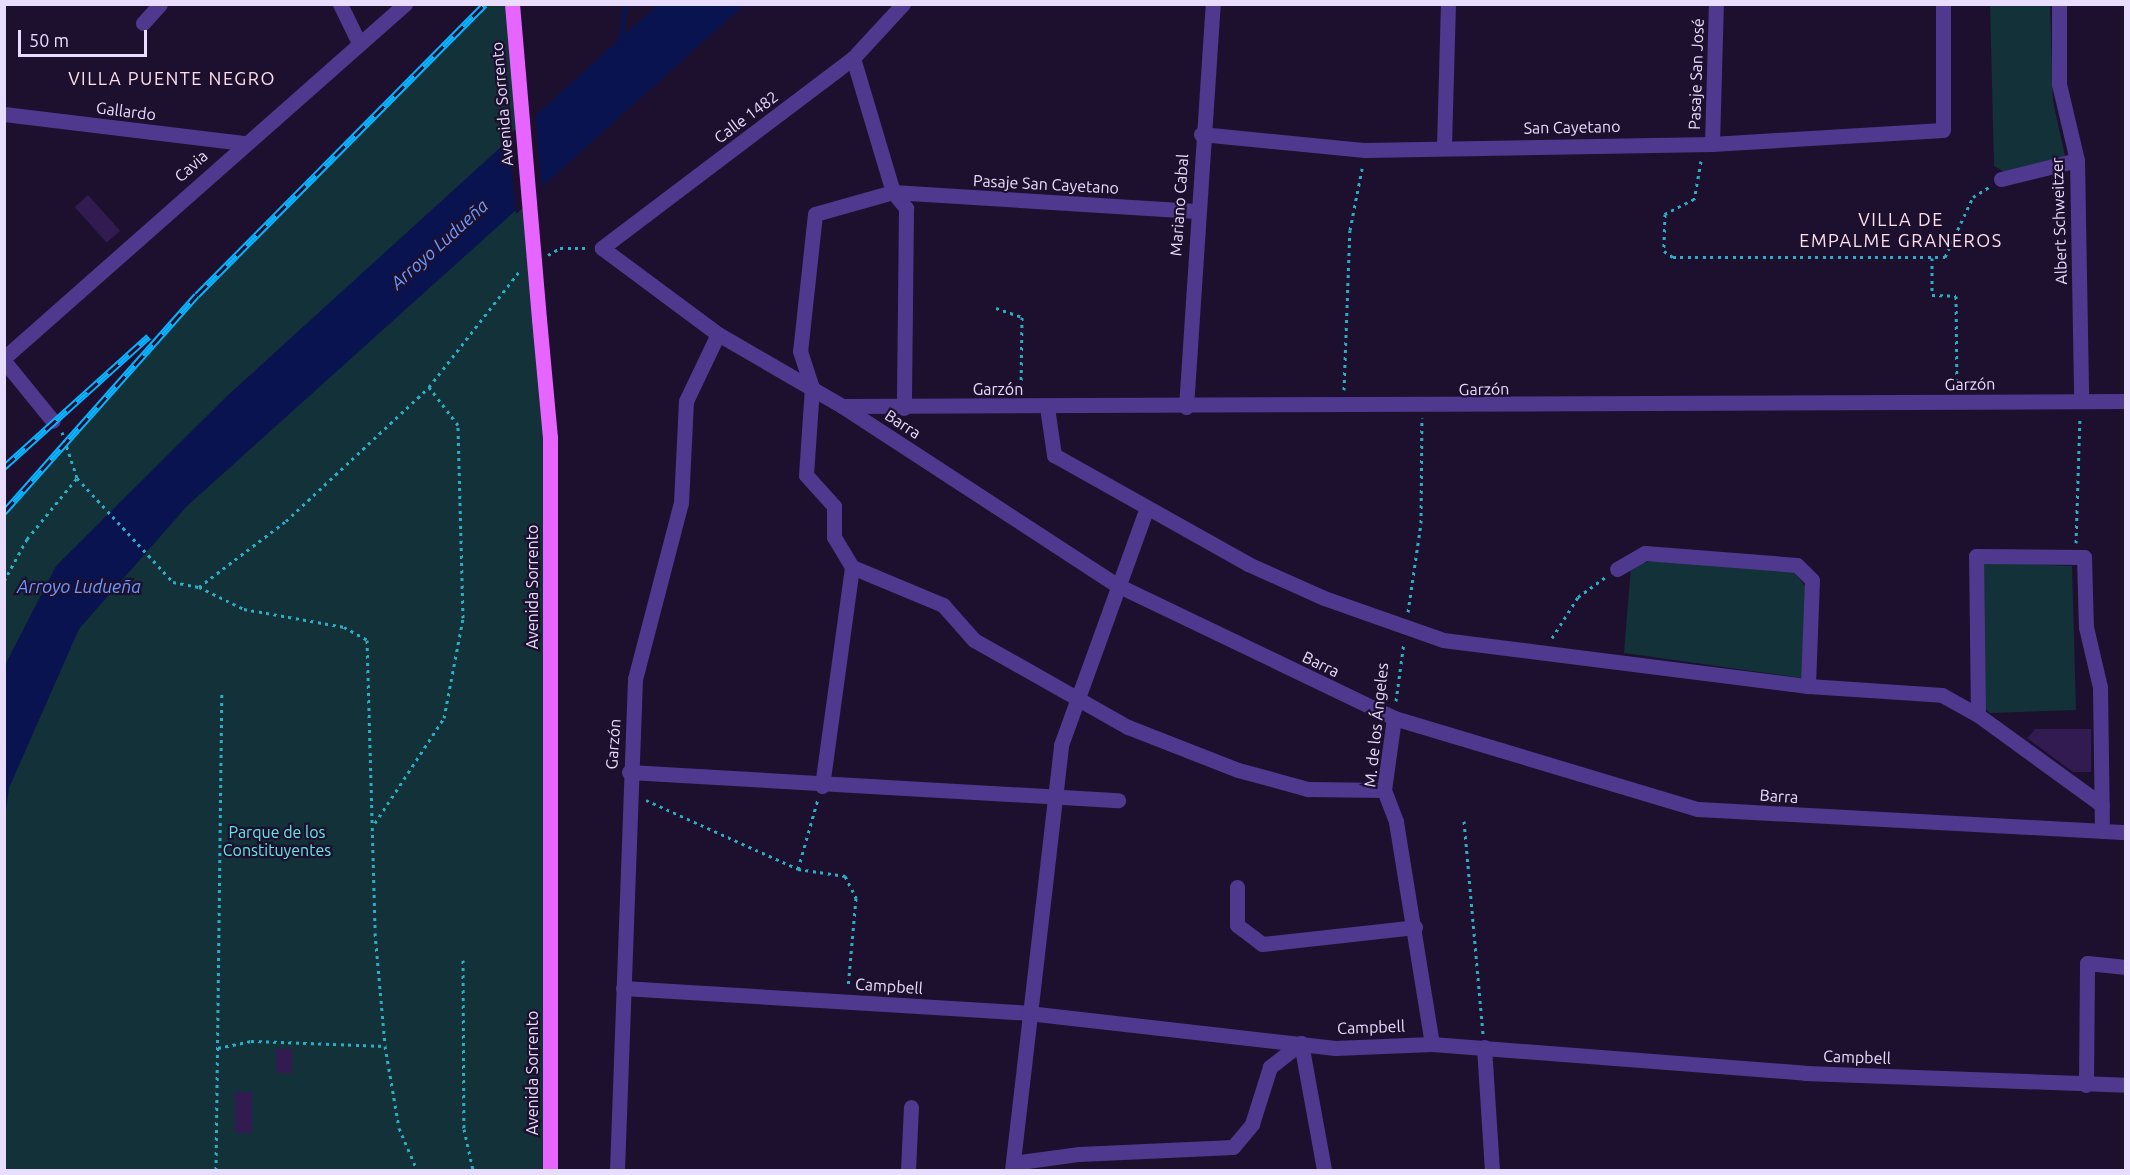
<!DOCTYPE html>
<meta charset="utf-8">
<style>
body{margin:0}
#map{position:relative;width:2130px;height:1175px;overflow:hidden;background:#1c102e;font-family:Ubuntu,sans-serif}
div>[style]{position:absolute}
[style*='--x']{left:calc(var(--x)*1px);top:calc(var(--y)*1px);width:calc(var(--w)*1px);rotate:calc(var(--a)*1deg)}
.green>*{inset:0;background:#133138}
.water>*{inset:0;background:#08134f}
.pier>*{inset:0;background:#1c102e}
.stream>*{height:5px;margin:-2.5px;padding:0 2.5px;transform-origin:2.5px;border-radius:2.5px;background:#08134f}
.building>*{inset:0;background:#311b50;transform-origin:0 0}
.path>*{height:3px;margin-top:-1.5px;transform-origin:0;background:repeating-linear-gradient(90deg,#2aaec6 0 3px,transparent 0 7.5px)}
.minor>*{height:15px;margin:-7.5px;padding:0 7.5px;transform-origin:7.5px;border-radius:7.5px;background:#4f398f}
.major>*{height:15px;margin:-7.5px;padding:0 7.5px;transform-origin:7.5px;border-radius:7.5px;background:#e664ff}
.rail>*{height:7px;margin-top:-3.5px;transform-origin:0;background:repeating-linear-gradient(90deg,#1c102e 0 14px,#09b2ff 0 28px);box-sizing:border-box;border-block:2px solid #09b2ff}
.major-bridge>*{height:15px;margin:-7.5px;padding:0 7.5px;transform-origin:7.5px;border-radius:7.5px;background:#e664ff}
span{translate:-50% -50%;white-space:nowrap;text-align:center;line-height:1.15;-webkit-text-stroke:4.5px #1c102e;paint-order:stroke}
.street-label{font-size:16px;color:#e8ddff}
.park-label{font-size:16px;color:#61e7e2}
.neighbourhood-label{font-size:18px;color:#ffdfec;letter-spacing:1.5px}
.water-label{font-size:18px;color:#6b9bff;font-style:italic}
.frame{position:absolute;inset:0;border:6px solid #e8ddff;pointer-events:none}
.scale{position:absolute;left:18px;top:30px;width:129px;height:27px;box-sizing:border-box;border:3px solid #e8ddff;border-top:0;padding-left:8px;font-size:18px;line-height:21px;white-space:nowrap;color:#e8ddff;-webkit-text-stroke:4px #1c102e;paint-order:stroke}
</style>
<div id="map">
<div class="green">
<i style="clip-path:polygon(485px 5px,512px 5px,550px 438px,550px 1170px,5px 1170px,5px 512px,197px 295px)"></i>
<i style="clip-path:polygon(1990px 5px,2050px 5px,2053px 101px,2065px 156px,2005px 172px,1994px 166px)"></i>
<i style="clip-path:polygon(1650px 561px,1793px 571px,1806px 587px,1802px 678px,1624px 653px,1631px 567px)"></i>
<i style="clip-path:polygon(1984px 562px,2072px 566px,2076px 710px,1990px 713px,1985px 708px)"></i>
</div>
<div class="water">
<i style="clip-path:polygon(657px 5px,744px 5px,187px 506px,79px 629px,9px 788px,5px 817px,5px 665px,56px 566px,227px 396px)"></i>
</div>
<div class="pier">
<i style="clip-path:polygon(535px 112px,542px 190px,516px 214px,508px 136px)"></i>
</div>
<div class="stream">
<i style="--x:620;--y:45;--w:40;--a:-82.9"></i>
</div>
<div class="building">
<i style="left:88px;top:195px;width:48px;height:18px;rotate:48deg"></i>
<i style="clip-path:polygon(2035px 729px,2091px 729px,2091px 772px,2073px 772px,2027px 738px)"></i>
<i style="left:276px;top:1049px;width:16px;height:24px"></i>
<i style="left:235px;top:1092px;width:17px;height:41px"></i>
</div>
<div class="path">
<i style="--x:1701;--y:161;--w:39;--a:100"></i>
<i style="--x:1694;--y:199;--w:33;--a:153"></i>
<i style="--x:1665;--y:214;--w:37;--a:92"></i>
<i style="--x:1664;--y:251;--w:11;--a:34"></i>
<i style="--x:1673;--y:257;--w:272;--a:0"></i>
<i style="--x:1945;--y:257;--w:66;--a:-65"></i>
<i style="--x:1973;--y:197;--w:19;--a:-32"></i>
<i style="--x:548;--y:255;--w:14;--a:-30"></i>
<i style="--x:560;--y:248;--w:28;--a:0"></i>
<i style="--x:1932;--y:258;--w:37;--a:90"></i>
<i style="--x:1932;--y:295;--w:24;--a:2"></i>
<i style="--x:1956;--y:296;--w:89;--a:89.4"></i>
<i style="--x:996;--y:308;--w:28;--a:19"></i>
<i style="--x:1022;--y:317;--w:73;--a:90.8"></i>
<i style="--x:1344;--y:390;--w:160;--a:-87.9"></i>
<i style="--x:1350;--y:230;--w:67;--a:-78.9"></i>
<i style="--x:62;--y:432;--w:48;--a:71.9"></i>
<i style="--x:77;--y:478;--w:142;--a:47.3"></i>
<i style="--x:173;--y:582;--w:26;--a:11"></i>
<i style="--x:199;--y:587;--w:50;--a:26.1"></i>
<i style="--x:244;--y:609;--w:102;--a:10.2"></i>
<i style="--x:344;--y:627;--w:26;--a:29"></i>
<i style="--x:367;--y:640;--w:293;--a:88.4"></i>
<i style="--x:375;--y:933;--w:113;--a:84.9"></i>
<i style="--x:2076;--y:543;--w:125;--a:-88.2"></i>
<i style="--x:4;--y:581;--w:48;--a:-61.3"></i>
<i style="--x:27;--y:539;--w:79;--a:-50.7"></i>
<i style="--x:199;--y:587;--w:109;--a:-37.2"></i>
<i style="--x:286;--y:521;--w:196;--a:-43.1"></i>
<i style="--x:429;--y:387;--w:146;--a:-52"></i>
<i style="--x:1408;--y:612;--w:90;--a:-81.7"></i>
<i style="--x:1421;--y:523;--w:105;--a:-89.5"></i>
<i style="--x:1552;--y:638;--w:49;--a:-57.6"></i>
<i style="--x:1578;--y:597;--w:34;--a:-36"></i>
<i style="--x:1396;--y:701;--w:60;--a:-82.3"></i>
<i style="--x:646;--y:800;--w:167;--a:24.4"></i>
<i style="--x:798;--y:869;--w:73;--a:-74.1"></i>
<i style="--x:1464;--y:821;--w:214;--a:84.9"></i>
<i style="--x:375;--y:823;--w:126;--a:-56.7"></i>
<i style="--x:444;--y:718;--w:102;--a:-79.2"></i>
<i style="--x:463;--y:618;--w:193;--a:-91.5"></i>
<i style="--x:458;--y:425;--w:48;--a:-127.3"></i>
<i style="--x:798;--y:869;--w:48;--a:8.5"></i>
<i style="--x:845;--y:876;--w:25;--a:63"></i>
<i style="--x:856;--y:898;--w:89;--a:95.1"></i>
<i style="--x:463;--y:960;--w:169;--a:89.7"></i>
<i style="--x:464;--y:1129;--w:42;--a:77.6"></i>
<i style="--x:218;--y:1048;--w:34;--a:-12"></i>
<i style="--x:251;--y:1041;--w:134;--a:2.1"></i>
<i style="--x:385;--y:1046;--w:83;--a:80.3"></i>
<i style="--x:399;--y:1128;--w:46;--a:66.8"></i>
<i style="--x:216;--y:1170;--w:478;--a:-89.3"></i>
</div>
<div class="minor">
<i style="--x:340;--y:4;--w:43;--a:64"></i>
<i style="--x:903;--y:4;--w:74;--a:132.8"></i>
<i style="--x:853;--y:58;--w:315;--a:142.9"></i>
<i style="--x:602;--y:248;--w:144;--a:36.6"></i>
<i style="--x:718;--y:334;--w:143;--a:30.1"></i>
<i style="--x:842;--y:406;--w:328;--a:33.1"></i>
<i style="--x:1117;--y:585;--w:307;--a:25.6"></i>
<i style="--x:1394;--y:718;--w:317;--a:16.7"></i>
<i style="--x:1698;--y:809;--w:429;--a:3.1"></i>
<i style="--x:2059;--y:4;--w:80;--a:90"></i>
<i style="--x:2059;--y:84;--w:78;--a:76.7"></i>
<i style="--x:2077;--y:160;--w:241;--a:89"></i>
<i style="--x:143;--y:23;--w:25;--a:-48"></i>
<i style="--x:853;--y:58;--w:140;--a:73.4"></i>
<i style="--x:893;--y:192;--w:21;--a:51"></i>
<i style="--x:906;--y:208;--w:200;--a:90.6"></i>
<i style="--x:4;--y:114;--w:241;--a:6.9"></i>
<i style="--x:1201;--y:134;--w:165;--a:5.6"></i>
<i style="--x:1365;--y:150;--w:347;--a:-1"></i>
<i style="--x:1712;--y:144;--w:231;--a:-3.5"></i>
<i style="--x:1943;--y:130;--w:126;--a:-90"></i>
<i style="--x:1712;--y:144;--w:140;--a:-88.4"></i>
<i style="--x:1444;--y:146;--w:142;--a:-88.4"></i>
<i style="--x:2001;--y:179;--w:78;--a:-14"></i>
<i style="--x:1196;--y:211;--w:304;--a:-176.4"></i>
<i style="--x:893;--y:192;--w:81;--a:164.2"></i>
<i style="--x:815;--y:214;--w:138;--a:96.2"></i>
<i style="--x:800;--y:351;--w:38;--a:72"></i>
<i style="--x:812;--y:387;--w:88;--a:93.9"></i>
<i style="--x:806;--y:475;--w:42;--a:47.9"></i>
<i style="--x:834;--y:506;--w:31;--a:90"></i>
<i style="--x:834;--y:537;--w:35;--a:59"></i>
<i style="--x:852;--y:567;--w:99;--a:22.7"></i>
<i style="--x:943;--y:605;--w:47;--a:48.5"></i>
<i style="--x:974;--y:640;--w:177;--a:29.5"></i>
<i style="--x:1128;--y:727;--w:118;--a:21.4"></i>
<i style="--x:1238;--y:770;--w:73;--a:15.2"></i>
<i style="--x:1308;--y:789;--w:76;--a:0.8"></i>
<i style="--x:4;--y:358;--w:535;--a:-41.44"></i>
<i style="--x:4;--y:361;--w:77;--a:50.8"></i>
<i style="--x:842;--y:406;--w:1284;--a:-0.22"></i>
<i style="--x:1047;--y:407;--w:49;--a:81.7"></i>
<i style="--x:1054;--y:455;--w:223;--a:29.3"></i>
<i style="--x:1248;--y:564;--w:83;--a:24.1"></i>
<i style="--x:1324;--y:598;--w:126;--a:19.4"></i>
<i style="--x:1443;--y:640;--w:368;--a:7.2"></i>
<i style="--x:1808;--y:686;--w:134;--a:3.8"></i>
<i style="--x:1942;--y:695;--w:41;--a:29.1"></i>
<i style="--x:1978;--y:715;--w:153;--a:36"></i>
<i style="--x:1186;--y:407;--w:404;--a:-86.2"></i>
<i style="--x:1617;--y:569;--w:32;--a:-30"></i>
<i style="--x:1645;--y:553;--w:152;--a:4.5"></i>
<i style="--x:1797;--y:565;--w:21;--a:45"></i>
<i style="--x:1812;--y:580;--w:106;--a:92.2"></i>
<i style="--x:1978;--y:715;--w:159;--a:-90.7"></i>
<i style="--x:1976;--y:556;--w:108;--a:0.5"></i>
<i style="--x:2084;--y:557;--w:70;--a:88.4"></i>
<i style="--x:2086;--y:627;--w:62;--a:76.9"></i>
<i style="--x:2100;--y:687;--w:144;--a:89.2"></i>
<i style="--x:1394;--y:718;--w:73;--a:97.9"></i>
<i style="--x:1384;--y:790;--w:34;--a:69"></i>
<i style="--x:1396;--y:822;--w:225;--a:80.8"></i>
<i style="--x:629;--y:772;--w:490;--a:3.3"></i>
<i style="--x:822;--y:786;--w:221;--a:-82.2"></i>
<i style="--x:1237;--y:887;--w:38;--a:90"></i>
<i style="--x:1237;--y:925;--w:31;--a:37"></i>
<i style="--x:1262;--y:944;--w:154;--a:-6.3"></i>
<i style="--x:623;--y:988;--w:406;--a:3.5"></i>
<i style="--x:1028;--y:1013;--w:309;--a:6.5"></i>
<i style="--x:1335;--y:1048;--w:97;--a:-2.4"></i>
<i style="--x:1432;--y:1044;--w:374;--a:4.4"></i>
<i style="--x:1805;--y:1073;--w:321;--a:2.1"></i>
<i style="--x:1301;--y:1043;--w:129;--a:79.7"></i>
<i style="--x:1484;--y:1047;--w:123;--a:86.3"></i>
<i style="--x:2086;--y:1085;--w:122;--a:-89.5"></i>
<i style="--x:2087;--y:963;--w:39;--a:6"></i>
<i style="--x:1013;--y:1163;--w:67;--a:-7.8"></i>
<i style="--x:1079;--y:1154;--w:154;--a:-2.6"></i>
<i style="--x:1233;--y:1147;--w:30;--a:-50"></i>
<i style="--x:1252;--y:1124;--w:60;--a:-72.5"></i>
<i style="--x:1270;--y:1067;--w:39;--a:-38"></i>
<i style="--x:617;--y:1170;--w:491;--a:-87.9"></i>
<i style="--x:635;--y:679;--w:182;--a:-75.4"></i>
<i style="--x:681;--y:503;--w:102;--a:-87.2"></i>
<i style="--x:686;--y:401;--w:74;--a:-64.5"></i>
<i style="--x:908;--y:1170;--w:63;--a:-87.3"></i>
<i style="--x:1012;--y:1170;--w:428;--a:-83.4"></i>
<i style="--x:1061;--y:745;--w:252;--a:-70.1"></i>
</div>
<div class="major">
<i style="--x:539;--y:319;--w:120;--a:84.7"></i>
<i style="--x:550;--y:438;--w:732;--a:90"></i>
</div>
<div class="rail">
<i style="--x:4;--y:467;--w:195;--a:-42.1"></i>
<i style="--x:4;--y:512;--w:290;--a:-48.4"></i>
<i style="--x:197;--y:295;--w:409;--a:-45.3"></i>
</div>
<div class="major-bridge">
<i style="--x:512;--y:4;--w:316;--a:85.1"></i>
</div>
<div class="street-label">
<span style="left:1696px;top:74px;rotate:-88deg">Pasaje San José</span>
<span style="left:502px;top:104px;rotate:-95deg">Avenida Sorrento</span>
<span style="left:126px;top:111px;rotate:7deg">Gallardo</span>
<span style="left:746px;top:117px;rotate:-37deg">Calle 1482</span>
<span style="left:1572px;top:127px;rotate:-1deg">San Cayetano</span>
<span style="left:191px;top:166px;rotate:-42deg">Cavia</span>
<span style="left:1046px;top:184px;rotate:3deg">Pasaje San Cayetano</span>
<span style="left:1179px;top:205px;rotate:-86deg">Mariano Cabal</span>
<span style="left:2059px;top:221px;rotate:-92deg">Albert Schweitzer</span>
<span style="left:1970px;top:384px;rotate:-1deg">Garzón</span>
<span style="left:998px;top:389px">Garzón</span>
<span style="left:1484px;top:389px;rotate:-1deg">Garzón</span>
<span style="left:903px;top:424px;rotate:33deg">Barra</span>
<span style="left:532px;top:587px;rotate:-90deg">Avenida Sorrento</span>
<span style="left:1321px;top:664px;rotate:26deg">Barra</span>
<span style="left:1376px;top:725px;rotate:-84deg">M. de los Ángeles</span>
<span style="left:613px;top:744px;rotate:-86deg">Garzón</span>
<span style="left:1779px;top:796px;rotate:4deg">Barra</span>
<span style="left:889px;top:986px;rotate:4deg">Campbell</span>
<span style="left:1371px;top:1027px;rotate:-2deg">Campbell</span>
<span style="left:1857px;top:1057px;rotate:2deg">Campbell</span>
<span style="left:532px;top:1073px;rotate:-90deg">Avenida Sorrento</span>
</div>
<div class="park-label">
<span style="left:277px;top:841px">Parque de los<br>Constituyentes</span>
</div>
<div class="neighbourhood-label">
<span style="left:172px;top:78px">VILLA PUENTE NEGRO</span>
<span style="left:1901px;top:230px">VILLA DE<br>EMPALME GRANEROS</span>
</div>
<div class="water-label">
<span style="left:439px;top:244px;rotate:-42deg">Arroyo Ludueña</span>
<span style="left:79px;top:586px">Arroyo Ludueña</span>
</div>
<div class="frame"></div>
<div class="scale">50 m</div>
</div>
